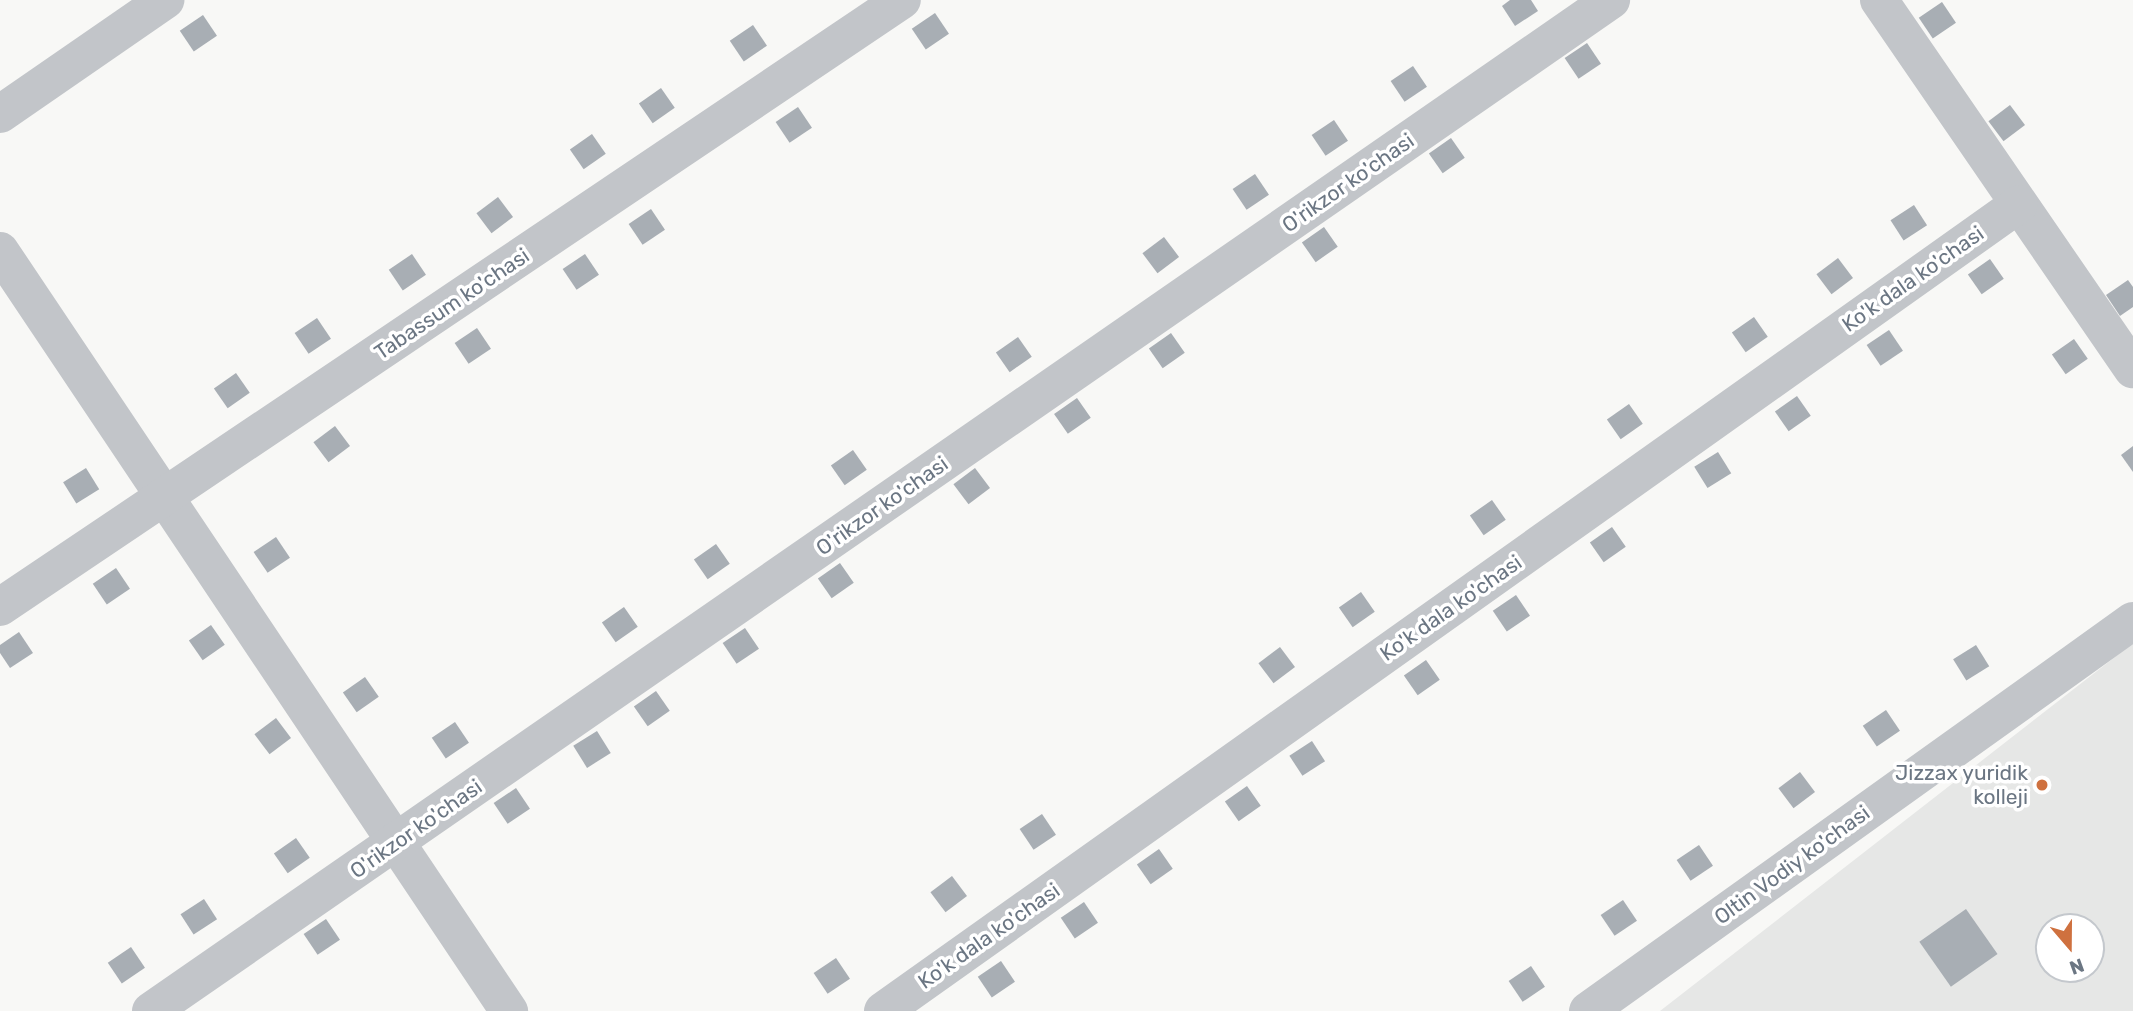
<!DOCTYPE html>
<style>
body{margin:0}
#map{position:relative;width:2133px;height:1011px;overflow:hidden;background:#f8f8f6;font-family:Rubik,sans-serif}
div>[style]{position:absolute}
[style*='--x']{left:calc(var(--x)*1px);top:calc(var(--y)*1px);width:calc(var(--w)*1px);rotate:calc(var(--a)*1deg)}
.built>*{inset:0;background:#e6e7e6}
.building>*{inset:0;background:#a8aeb4;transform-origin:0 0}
.minor>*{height:38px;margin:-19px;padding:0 19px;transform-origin:19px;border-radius:19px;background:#c2c5c9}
.dots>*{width:19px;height:19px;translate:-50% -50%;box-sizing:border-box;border:4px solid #fff;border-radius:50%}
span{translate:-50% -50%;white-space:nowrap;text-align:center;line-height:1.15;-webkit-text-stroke:7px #fff;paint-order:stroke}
.street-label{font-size:21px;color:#6b7683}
.poi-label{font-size:21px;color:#6b7683}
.right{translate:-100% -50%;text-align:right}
.north{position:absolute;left:2035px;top:913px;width:70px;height:70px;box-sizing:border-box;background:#fff;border:2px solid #c4c8cd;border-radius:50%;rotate:160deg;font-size:19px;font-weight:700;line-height:28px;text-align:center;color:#6b7683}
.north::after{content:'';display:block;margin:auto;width:24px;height:32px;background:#cf713f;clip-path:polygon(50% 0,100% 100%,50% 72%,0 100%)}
</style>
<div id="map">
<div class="built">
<i style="clip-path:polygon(evenodd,2133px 643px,2133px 1011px,1660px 1011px,2133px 643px,2049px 927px,2091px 927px,2091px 969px,2049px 969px,2049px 927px)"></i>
</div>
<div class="building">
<i style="clip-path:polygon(1510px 0,1531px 0,1538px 11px,1515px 26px,1502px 6px)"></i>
<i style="left:1942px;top:2px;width:25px;height:28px;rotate:56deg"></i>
<i style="left:935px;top:13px;width:25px;height:28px;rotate:56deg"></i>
<i style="left:203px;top:15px;width:25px;height:28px;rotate:56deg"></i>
<i style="left:753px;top:25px;width:25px;height:28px;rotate:56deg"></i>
<i style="left:1587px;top:43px;width:25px;height:27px;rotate:56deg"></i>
<i style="left:1413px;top:66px;width:25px;height:27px;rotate:56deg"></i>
<i style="left:661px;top:88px;width:24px;height:27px;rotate:55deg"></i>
<i style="left:2010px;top:105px;width:25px;height:27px;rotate:53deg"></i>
<i style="left:798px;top:107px;width:25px;height:27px;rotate:56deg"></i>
<i style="left:1334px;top:120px;width:25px;height:27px;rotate:56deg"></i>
<i style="left:592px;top:134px;width:24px;height:27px;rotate:55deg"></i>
<i style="left:1451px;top:138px;width:24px;height:27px;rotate:55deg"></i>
<i style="left:1255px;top:174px;width:25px;height:27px;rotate:56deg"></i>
<i style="left:498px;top:197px;width:25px;height:27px;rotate:53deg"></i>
<i style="left:1914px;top:205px;width:24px;height:28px;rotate:57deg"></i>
<i style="left:651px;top:209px;width:25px;height:27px;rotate:56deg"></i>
<i style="left:1324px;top:227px;width:24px;height:27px;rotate:55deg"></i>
<i style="left:1164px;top:237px;width:25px;height:27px;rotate:53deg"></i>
<i style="left:412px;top:254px;width:25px;height:28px;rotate:56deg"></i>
<i style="left:585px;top:254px;width:25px;height:27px;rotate:56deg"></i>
<i style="left:1838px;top:258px;width:25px;height:27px;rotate:53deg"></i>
<i style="left:1990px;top:259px;width:24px;height:27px;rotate:55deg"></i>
<i style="clip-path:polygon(2128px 280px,2133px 287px,2133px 307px,2120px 316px,2106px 295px)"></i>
<i style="left:1754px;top:317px;width:24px;height:27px;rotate:55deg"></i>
<i style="left:317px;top:318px;width:25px;height:27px;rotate:56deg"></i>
<i style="left:477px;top:328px;width:25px;height:27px;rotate:56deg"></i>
<i style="left:1889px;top:330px;width:25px;height:27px;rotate:56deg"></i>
<i style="left:1171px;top:333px;width:24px;height:27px;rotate:55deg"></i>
<i style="left:1018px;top:337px;width:24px;height:27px;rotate:55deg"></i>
<i style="left:2074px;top:339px;width:24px;height:27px;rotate:55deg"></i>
<i style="left:236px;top:373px;width:24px;height:27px;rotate:55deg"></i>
<i style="left:1797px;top:396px;width:24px;height:27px;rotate:55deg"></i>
<i style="left:1077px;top:398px;width:24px;height:28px;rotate:55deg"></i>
<i style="left:1629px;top:404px;width:24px;height:27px;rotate:55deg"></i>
<i style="left:335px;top:426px;width:25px;height:27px;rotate:53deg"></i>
<i style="clip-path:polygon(2133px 446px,2133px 472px,2121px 455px)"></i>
<i style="left:853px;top:450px;width:24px;height:27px;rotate:55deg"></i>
<i style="left:1718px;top:452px;width:25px;height:28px;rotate:58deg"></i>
<i style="left:86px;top:468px;width:25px;height:27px;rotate:58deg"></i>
<i style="left:975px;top:468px;width:25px;height:27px;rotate:53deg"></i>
<i style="left:1492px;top:500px;width:24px;height:27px;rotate:55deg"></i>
<i style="left:1612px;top:527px;width:24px;height:27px;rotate:55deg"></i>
<i style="left:276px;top:537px;width:25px;height:27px;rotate:56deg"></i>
<i style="left:716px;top:544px;width:24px;height:27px;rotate:55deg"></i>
<i style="left:840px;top:563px;width:24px;height:27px;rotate:55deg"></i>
<i style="left:116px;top:568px;width:25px;height:28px;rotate:56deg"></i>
<i style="left:1361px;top:592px;width:24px;height:27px;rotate:55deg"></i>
<i style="left:1516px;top:595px;width:25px;height:28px;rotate:56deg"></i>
<i style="left:624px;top:607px;width:24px;height:27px;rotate:55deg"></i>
<i style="left:211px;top:625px;width:24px;height:27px;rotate:55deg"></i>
<i style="left:745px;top:628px;width:25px;height:27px;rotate:56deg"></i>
<i style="clip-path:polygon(19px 632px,33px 653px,10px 668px,0 653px,0 645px)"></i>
<i style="left:1976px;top:645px;width:25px;height:27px;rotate:58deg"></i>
<i style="left:1280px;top:647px;width:25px;height:27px;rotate:53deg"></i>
<i style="left:1426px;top:660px;width:24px;height:27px;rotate:55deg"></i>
<i style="left:365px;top:677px;width:24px;height:27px;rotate:55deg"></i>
<i style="left:656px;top:691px;width:24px;height:27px;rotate:55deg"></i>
<i style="left:1886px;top:710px;width:25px;height:28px;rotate:56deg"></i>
<i style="left:276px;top:718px;width:25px;height:27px;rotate:53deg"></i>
<i style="left:455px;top:722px;width:25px;height:28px;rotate:56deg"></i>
<i style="left:597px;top:731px;width:26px;height:28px;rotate:58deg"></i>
<i style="left:1312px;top:741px;width:24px;height:27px;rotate:57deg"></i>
<i style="left:1800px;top:772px;width:25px;height:27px;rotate:53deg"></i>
<i style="left:1247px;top:786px;width:24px;height:27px;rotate:55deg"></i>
<i style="left:516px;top:788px;width:25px;height:27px;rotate:56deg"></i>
<i style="left:1042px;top:814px;width:25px;height:27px;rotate:56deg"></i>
<i style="left:296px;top:838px;width:24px;height:27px;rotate:55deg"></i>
<i style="left:1699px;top:845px;width:25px;height:27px;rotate:56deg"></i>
<i style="left:1159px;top:849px;width:24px;height:27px;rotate:55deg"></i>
<i style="left:952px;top:876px;width:25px;height:27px;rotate:53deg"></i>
<i style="left:204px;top:899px;width:24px;height:28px;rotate:57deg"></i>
<i style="left:1623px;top:900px;width:25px;height:27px;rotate:56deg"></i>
<i style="left:1084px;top:902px;width:25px;height:28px;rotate:56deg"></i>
<i style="left:1966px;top:909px;width:55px;height:57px;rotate:55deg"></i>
<i style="left:326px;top:919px;width:25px;height:27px;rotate:56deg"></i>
<i style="left:131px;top:947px;width:25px;height:28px;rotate:56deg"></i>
<i style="left:836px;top:958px;width:25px;height:27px;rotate:56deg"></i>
<i style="left:1001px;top:961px;width:25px;height:28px;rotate:56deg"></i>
<i style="left:1531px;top:966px;width:25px;height:27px;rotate:56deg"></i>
</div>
<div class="minor">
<i style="--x:1879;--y:0;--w:448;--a:55.5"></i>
<i style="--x:0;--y:114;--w:201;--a:-34.6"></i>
<i style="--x:0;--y:251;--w:915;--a:56.19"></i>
<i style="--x:0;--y:607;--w:1087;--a:-33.94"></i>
<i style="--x:151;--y:1011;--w:1776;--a:-34.7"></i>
<i style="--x:883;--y:1011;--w:1393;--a:-35.39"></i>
<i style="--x:1588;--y:1011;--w:670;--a:-35.59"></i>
</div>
<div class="dots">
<i style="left:2042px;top:785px;background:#cf713f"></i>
</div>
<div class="street-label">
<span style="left:1348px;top:183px;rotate:-35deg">O'rikzor ko'chasi</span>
<span style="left:1913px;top:279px;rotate:-35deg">Ko'k dala ko'chasi</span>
<span style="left:452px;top:304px;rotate:-34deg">Tabassum ko'chasi</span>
<span style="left:882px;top:506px;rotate:-35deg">O'rikzor ko'chasi</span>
<span style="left:1451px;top:608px;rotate:-35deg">Ko'k dala ko'chasi</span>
<span style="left:416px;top:829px;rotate:-35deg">O'rikzor ko'chasi</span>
<span style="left:1792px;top:865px;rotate:-36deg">Oltin Vodiy ko'chasi</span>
<span style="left:989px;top:936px;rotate:-35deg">Ko'k dala ko'chasi</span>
</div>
<div class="poi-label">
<span class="right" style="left:2028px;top:785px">Jizzax yuridik<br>kolleji</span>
</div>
<div class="north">N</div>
</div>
